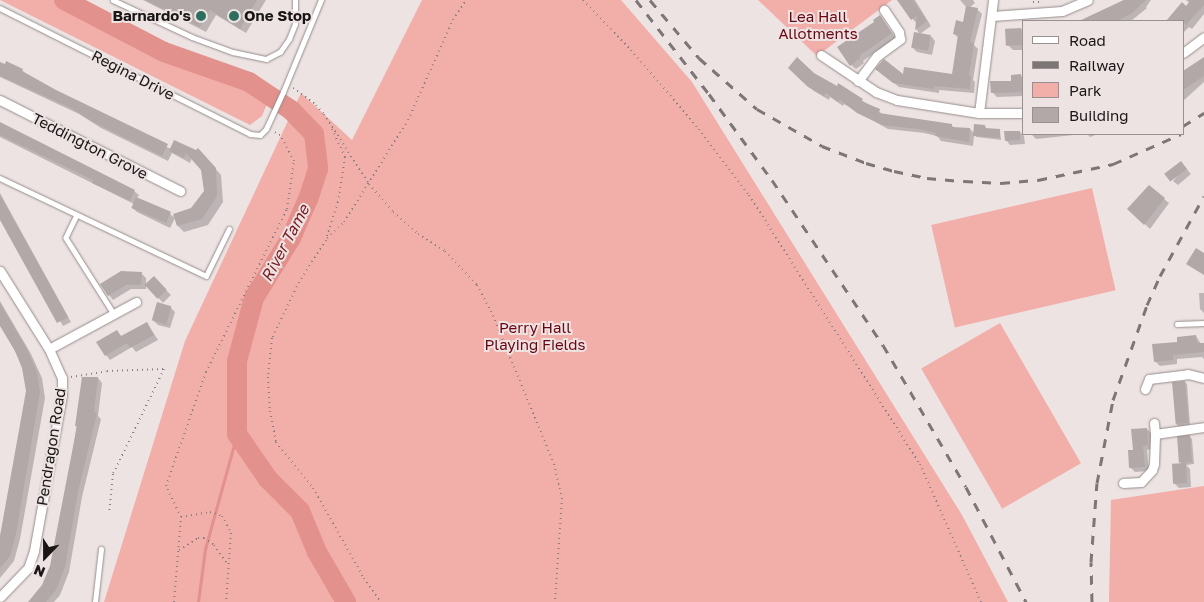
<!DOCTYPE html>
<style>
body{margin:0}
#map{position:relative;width:1204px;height:602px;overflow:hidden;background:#ede3e3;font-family:"Golos Text",sans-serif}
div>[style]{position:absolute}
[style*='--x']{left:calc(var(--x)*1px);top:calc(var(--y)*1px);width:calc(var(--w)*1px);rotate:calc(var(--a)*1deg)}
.green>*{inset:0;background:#f2aea9;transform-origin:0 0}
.shadow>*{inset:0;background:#0003;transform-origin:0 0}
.stream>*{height:3px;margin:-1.5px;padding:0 1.5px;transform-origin:1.5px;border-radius:1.5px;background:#e3918c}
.river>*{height:20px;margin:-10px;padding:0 10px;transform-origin:10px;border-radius:10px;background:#e3918c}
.building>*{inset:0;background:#b1a8a7;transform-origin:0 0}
.path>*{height:2px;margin-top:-1px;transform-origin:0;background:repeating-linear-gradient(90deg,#888080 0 1px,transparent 0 5px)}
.roads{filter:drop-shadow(0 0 1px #958c8b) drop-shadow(0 0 1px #958c8b)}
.lane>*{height:4.5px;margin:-2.25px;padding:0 2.25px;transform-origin:2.25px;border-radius:2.25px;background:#fff}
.street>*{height:9px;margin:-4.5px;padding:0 4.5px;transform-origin:4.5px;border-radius:4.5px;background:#fff}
.rail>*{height:3px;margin-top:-1.5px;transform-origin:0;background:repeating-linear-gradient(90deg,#7d7676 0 9px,transparent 0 18px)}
.dots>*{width:14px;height:14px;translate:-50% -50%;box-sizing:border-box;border:2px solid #ede3e3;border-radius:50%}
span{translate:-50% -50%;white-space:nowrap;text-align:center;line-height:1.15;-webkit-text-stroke:4px #ede3e3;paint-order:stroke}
.poi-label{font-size:15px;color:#1a1616;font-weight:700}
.right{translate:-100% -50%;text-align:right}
.left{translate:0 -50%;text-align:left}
.park-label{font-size:15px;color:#6a0511}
.street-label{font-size:15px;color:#1a1616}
.water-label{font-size:16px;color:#7b1b1f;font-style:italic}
.legend{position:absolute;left:1022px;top:20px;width:162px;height:115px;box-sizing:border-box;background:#ede3e3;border:1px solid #999191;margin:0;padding:6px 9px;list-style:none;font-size:15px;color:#1a1616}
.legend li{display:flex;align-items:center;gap:10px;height:25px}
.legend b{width:25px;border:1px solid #999191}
.north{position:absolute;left:20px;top:532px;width:50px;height:50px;-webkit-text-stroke:4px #ede3e3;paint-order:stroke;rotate:202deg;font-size:14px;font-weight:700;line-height:20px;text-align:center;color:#1a1616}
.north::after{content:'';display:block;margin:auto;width:18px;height:22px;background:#1a1616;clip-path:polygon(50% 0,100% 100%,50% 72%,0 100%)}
</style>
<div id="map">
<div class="green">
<i style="clip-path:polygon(0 0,53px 0,124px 41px,203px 75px,241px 88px,267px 104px,262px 116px,250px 125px)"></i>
<i style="clip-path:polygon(422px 0,621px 0,692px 82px,962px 515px,1008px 602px,104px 602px,185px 341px,301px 93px,352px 140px)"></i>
<i style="clip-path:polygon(758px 0,892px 0,817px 56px)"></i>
<i style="left:1092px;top:188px;width:105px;height:165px;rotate:77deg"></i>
<i style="left:1000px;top:323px;width:162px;height:91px;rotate:60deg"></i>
<i style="clip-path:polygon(1204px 486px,1204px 602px,1109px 602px,1111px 500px)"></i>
</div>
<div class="shadow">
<i style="clip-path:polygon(143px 0,266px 0,246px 33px,216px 15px,206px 32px)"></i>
<i style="clip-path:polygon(897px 0,915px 0,931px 26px,920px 34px,916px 29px,917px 24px)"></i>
<i style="clip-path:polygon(960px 0,973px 0,975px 3px,969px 8px,977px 9px,982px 14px,974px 45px,978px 49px,973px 80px,975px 82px,974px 93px,939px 90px,939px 93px,899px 87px,876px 69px,904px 76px,953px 75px,959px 38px,954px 34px,964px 23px,967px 8px)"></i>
<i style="clip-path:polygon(1124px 0,1151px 0,1146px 7px,1147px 8px,1131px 21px,1080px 21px)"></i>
<i style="clip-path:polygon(1191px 0,1204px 0,1204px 14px,1192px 29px,1189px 27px,1183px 33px,1183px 21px,1166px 21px,1186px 8px)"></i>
<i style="clip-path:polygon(880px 17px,896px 38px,863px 61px,864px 63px,856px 69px,851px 65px)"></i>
<i style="clip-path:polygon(1023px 29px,1023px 50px,1013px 50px,1008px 45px,1007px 30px)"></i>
<i style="clip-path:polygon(931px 36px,935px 41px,932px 55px,917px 52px,913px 48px)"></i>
<i style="clip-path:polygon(1204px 58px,1204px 82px,1183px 101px,1183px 73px)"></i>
<i style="clip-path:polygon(0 63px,22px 70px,28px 76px,56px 91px,171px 149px,204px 156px,221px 175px,223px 202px,208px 225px,184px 232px,178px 226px,175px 215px,192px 210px,205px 191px,203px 170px,192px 158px,190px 163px,172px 153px,168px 161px,101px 128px,79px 114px,0 77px)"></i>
<i style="clip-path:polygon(789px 68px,814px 74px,837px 87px,839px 85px,884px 115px,951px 125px,955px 128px,970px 129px,975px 134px,985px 126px,987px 129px,1000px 130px,1001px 140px,977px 137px,974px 135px,973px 146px,941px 141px,937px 136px,924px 133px,888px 129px,844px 104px,843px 106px,830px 97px,829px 100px,814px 91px)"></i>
<i style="clip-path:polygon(1021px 76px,1023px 78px,1023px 96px,997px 97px,992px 92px)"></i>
<i style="clip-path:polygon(0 123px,134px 191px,139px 195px,137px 198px,170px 214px,175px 218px,170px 228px,137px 212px,132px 207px,134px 204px,0 137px)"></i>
<i style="clip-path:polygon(1020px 132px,1024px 136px,1025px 144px,1010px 145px,1006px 140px)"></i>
<i style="clip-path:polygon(1031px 134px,1083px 134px,1036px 139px)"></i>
<i style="clip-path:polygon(1087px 134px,1098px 134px,1090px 137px)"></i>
<i style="clip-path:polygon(1185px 167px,1191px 174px,1178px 185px,1173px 181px)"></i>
<i style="clip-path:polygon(0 193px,71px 322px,63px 326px,0 217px)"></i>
<i style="clip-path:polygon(1164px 199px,1169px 203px,1150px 229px,1129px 209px)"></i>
<i style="clip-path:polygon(141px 273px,146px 278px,146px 289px,131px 289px,113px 300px,109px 295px)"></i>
<i style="left:154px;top:278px;width:24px;height:11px;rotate:45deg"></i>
<i style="clip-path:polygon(1199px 293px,1204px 293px,1204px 313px,1200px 309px)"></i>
<i style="clip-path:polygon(0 301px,31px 354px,42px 378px,45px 398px,20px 539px,14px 561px,0 578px,0 538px,27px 391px,24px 368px,0 323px)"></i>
<i style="clip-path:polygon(170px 307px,175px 312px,170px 328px,158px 325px,153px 320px)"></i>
<i style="clip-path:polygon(147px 323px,158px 340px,136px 352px,132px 347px,110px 360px,106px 355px,117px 332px,122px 337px)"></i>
<i style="clip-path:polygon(1196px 336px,1201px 344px,1204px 344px,1204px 359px,1202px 357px,1177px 359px,1177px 364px,1160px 366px,1155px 361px,1179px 343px)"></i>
<i style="clip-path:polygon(98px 378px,102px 383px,98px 416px,101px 419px,82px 497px,69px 572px,60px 595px,54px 602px,29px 602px,44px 586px,51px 567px,71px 466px,83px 379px)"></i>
<i style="clip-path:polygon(1185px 382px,1187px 384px,1190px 425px,1179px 427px,1176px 424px)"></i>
<i style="clip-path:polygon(1147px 429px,1152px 434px,1152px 449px,1147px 450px,1149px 471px,1135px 472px,1130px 467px,1134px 451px)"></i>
<i style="clip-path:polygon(1190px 437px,1192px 439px,1194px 464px,1186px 465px,1190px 469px,1191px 487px,1179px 488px,1174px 483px)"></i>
</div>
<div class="stream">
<i style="--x:198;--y:602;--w:53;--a:-82.5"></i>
<i style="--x:205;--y:549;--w:119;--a:-74.5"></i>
</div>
<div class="river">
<i style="--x:64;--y:0;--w:113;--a:27.5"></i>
<i style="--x:164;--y:52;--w:90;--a:19.4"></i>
<i style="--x:249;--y:82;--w:50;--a:33.7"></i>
<i style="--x:291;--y:110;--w:33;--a:46"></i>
<i style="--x:314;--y:134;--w:35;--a:83"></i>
<i style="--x:318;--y:169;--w:32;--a:108"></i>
<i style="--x:308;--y:199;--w:43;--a:113.6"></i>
<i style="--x:291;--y:238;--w:70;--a:121.7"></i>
<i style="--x:254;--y:298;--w:65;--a:105.1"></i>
<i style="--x:237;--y:361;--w:73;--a:90"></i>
<i style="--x:237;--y:434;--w:55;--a:55.4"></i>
<i style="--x:268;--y:479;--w:45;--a:45"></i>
<i style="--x:300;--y:511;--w:44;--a:67.5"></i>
<i style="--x:317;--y:552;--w:58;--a:59.9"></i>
</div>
<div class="building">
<i style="clip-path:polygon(145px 0,257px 0,240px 29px,210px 10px,200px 27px)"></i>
<i style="clip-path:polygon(897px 0,913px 0,927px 21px,915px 30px,917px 16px,911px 20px)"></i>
<i style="clip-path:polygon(1124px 0,1146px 0,1132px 13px,1118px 21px,1079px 21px)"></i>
<i style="clip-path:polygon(1186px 0,1204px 0,1204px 5px,1186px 25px,1183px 21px,1166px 21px,1182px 2px,1186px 6px,1189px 2px)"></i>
<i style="clip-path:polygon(966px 6px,978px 8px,970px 42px,974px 43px,969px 76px,971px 76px,970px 89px,935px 86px,934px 89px,893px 83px,875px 69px,884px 59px,903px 74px,904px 67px,952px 74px,958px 35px,953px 34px,956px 20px,963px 22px)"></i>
<i style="clip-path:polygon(880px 15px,892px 33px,859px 56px,860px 58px,850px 66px,837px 47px,874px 22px,873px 20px)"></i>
<i style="left:1021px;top:28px;width:17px;height:16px;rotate:87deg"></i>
<i style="left:914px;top:32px;width:17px;height:16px;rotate:10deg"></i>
<i style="clip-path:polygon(797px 57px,814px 73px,837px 86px,838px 83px,863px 99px,861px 101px,880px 109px,879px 113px,952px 124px,952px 127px,970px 128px,969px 142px,935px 136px,936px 133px,918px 129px,882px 125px,857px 113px,840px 100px,838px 102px,826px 93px,824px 96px,808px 87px,788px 68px)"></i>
<i style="clip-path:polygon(1204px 57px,1204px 76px,1183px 90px,1183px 71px)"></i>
<i style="clip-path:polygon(6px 61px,23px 69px,22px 71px,56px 90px,168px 144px,162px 156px,93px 122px,71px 108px,0 76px,0 62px,5px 64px)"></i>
<i style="clip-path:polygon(1021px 74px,1023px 92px,991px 93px,990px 81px,1011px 81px,1011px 75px)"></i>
<i style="clip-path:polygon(0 122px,135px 190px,130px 201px,92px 183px,93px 180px,0 135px)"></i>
<i style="clip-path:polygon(974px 124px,985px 125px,985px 128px,1000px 129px,1000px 138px,973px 136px)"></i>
<i style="clip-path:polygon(1004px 131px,1020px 131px,1020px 140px,1005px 141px)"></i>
<i style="clip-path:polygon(174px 140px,196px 150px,198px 148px,216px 168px,217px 196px,202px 219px,177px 226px,173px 214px,191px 208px,204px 191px,201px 170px,186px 153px,184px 158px,169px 151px)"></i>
<i style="left:1181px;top:161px;width:10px;height:21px;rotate:53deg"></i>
<i style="clip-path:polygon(1149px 185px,1165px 198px,1144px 225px,1127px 209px)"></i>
<i style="clip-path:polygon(0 195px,68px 317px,57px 323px,0 220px)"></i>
<i style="left:136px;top:197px;width:38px;height:12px;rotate:23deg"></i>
<i style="clip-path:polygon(1196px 248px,1204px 253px,1204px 275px,1186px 264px)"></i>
<i style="clip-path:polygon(121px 271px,142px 272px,141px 285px,126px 285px,108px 296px,100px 284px)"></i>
<i style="left:154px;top:276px;width:19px;height:13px;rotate:47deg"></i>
<i style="left:157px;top:302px;width:15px;height:19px;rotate:16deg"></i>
<i style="clip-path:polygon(0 303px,26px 347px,37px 372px,40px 392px,16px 534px,10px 556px,0 568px,0 536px,26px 391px,22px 368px,15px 351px,0 326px)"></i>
<i style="clip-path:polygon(147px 322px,154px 335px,130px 348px,127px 343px,105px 356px,96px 342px,117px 330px,121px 336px)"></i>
<i style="clip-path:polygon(1196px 335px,1197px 343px,1204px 343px,1204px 352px,1173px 355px,1173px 360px,1154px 362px,1152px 344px,1177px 342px,1177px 337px)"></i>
<i style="clip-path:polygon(82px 377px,98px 377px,94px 412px,97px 413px,78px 492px,65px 567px,56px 590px,46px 602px,28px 602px,42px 585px,50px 566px,77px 426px,75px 426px)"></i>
<i style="left:1185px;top:381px;width:42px;height:13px;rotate:85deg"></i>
<i style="clip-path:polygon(1147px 428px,1148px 445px,1143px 446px,1145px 467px,1129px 468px,1128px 450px,1133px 450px,1131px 429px)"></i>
<i style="left:1190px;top:435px;width:27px;height:13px;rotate:86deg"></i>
<i style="left:1186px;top:463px;width:20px;height:14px;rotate:87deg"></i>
</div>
<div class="path">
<i style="--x:583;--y:0;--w:69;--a:46.2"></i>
<i style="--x:631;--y:50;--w:104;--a:49.3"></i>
<i style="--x:699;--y:129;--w:83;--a:52.9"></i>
<i style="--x:749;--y:195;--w:319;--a:57.6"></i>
<i style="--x:920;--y:464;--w:151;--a:66.2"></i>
<i style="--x:1033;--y:2;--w:10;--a:0"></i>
<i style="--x:293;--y:88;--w:29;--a:36"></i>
<i style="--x:316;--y:105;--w:12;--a:48"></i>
<i style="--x:324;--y:114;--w:83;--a:57.3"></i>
<i style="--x:369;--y:184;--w:37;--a:49"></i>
<i style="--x:393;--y:212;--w:33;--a:41"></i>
<i style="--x:418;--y:234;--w:32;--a:32"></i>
<i style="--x:445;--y:251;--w:47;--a:46.7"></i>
<i style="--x:477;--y:285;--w:30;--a:62"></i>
<i style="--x:491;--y:311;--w:165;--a:67.6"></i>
<i style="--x:554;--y:464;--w:35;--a:77"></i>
<i style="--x:562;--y:498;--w:104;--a:93.9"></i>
<i style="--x:332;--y:129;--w:31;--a:65"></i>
<i style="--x:345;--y:157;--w:46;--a:98.8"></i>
<i style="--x:338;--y:202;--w:40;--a:108"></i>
<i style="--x:326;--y:240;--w:50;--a:122.7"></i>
<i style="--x:299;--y:282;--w:62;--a:115.7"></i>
<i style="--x:272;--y:338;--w:39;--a:96"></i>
<i style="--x:268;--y:377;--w:34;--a:87"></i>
<i style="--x:270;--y:411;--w:32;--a:79"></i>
<i style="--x:276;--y:442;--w:59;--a:51.2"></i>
<i style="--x:313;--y:488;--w:103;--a:60.5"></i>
<i style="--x:364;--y:578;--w:29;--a:55"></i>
<i style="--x:327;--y:238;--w:23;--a:-43"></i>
<i style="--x:344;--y:222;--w:120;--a:-57.9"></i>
<i style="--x:408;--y:120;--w:110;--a:-65.8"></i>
<i style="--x:453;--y:20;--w:24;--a:-57"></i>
<i style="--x:71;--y:377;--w:36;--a:-9"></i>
<i style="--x:107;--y:371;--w:57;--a:-2"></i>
<i style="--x:164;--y:369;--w:117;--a:115.9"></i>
<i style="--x:113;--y:474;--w:40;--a:95.7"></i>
<i style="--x:181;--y:517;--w:29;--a:-10"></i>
<i style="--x:210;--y:512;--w:13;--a:18"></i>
<i style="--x:222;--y:516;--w:19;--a:62"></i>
<i style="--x:231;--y:533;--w:69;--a:94.1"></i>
<i style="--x:179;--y:550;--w:22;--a:-32"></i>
<i style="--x:198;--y:538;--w:6;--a:0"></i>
<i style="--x:204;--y:538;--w:12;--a:35"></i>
<i style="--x:214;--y:545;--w:24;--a:54"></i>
<i style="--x:174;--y:602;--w:85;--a:-85.3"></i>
<i style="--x:181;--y:517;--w:34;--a:-116"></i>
<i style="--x:166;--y:486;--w:121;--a:-70.7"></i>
<i style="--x:206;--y:372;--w:182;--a:-63.6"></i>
<i style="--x:287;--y:209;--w:49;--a:-81.7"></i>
<i style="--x:294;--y:161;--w:30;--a:-118"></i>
<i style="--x:280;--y:135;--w:9;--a:-153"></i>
</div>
<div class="roads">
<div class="lane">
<i style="--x:113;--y:0;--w:87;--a:25.1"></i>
<i style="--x:192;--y:37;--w:44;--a:20.1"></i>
<i style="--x:233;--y:52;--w:34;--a:12"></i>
<i style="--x:266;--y:59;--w:16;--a:-27"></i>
<i style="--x:280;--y:52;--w:16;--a:-55"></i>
<i style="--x:289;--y:39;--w:16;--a:-68"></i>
<i style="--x:295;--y:24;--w:24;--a:-90"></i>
<i style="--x:0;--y:8;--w:280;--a:26.7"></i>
<i style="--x:250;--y:134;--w:10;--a:6"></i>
<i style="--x:260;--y:135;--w:8;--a:-45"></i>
<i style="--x:266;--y:129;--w:41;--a:-65.3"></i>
<i style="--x:283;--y:92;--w:100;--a:-67.6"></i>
<i style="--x:0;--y:178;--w:228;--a:25.4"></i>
<i style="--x:206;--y:276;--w:52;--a:-63.9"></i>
<i style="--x:77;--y:215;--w:25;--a:116"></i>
<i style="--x:66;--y:238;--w:90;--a:57.7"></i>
<i style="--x:1177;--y:324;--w:27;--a:-2"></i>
<i style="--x:95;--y:602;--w:53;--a:-83.5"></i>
</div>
<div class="street">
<i style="--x:992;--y:16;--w:70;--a:-4.1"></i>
<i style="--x:1062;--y:11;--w:28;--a:-23"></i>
<i style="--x:1183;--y:53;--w:26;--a:-37"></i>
<i style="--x:821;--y:55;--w:66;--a:33.9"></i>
<i style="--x:876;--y:92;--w:22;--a:21"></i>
<i style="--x:897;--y:100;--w:83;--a:9"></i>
<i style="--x:979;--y:113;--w:44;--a:0"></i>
<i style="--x:858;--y:81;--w:31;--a:-53"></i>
<i style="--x:877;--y:56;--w:29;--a:-36"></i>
<i style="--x:900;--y:39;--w:7;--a:-98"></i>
<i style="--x:899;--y:32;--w:27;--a:-124"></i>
<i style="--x:0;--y:100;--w:202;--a:26.8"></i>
<i style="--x:979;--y:113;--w:114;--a:-82.9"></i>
<i style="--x:0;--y:271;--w:92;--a:57.9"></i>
<i style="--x:49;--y:349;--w:32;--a:66"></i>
<i style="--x:62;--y:378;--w:17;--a:90"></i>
<i style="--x:62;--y:395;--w:158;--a:100.2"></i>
<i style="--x:34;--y:551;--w:18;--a:109"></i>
<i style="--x:28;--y:568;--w:40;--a:134"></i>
<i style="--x:49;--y:349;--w:99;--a:-28.4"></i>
<i style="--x:1145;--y:389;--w:11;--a:-68"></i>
<i style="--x:1149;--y:379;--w:39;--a:-7"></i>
<i style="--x:1188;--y:374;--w:16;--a:14"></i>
<i style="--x:1154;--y:423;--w:11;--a:85"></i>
<i style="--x:1123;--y:483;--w:18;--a:-3"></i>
<i style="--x:1141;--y:482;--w:16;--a:-47"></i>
<i style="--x:1152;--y:470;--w:6;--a:-72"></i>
<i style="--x:1154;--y:464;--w:30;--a:-88"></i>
<i style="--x:1155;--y:434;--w:49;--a:-8.1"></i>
</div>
</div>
<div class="rail">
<i style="--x:636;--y:0;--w:119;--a:52.2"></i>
<i style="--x:709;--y:94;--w:107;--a:53.8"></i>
<i style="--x:772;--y:180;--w:199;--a:56.1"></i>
<i style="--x:883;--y:345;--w:164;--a:59.7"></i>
<i style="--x:966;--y:487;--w:130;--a:62.4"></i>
<i style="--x:650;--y:0;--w:76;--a:49.8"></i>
<i style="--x:699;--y:58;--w:77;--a:41.3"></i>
<i style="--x:757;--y:109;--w:75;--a:29.6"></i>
<i style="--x:822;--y:146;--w:47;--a:21.1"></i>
<i style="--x:866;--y:163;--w:29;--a:16"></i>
<i style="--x:894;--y:171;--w:34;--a:12"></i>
<i style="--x:927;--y:178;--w:37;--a:5"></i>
<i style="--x:964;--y:181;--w:37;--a:3"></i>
<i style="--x:1001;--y:183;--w:37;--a:-5"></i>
<i style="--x:1038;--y:180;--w:77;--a:-12"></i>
<i style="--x:1113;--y:164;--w:74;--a:-23.8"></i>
<i style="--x:1183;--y:126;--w:25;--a:-32"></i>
<i style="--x:1092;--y:602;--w:40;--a:-91.4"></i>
<i style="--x:1091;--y:562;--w:79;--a:-85.7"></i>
<i style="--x:1097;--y:483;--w:85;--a:-79.1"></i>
<i style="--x:1113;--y:400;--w:101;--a:-70.3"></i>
<i style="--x:1147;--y:305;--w:32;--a:-66"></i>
<i style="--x:1160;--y:276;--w:91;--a:-61.2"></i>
</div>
<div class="dots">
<i style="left:201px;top:16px;background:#2d6e5e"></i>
<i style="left:234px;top:16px;background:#2d6e5e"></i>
</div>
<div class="poi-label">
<span class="right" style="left:191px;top:16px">Barnardo's</span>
<span class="left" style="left:244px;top:16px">One Stop</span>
</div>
<div class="park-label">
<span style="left:818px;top:25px">Lea Hall<br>Allotments</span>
<span style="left:535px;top:336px">Perry Hall<br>Playing Fields</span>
</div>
<div class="street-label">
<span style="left:133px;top:75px;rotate:27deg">Regina Drive</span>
<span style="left:90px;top:146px;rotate:27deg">Teddington Grove</span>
<span style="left:51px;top:447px;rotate:-81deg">Pendragon Road</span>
</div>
<div class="water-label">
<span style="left:285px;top:243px;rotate:-62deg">River Tame</span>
</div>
<ul class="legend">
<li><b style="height:6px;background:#fff"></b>Road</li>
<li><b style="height:6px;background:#7d7676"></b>Railway</li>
<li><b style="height:14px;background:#f2aea9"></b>Park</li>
<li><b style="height:14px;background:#b1a8a7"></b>Building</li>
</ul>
<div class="north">N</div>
</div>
